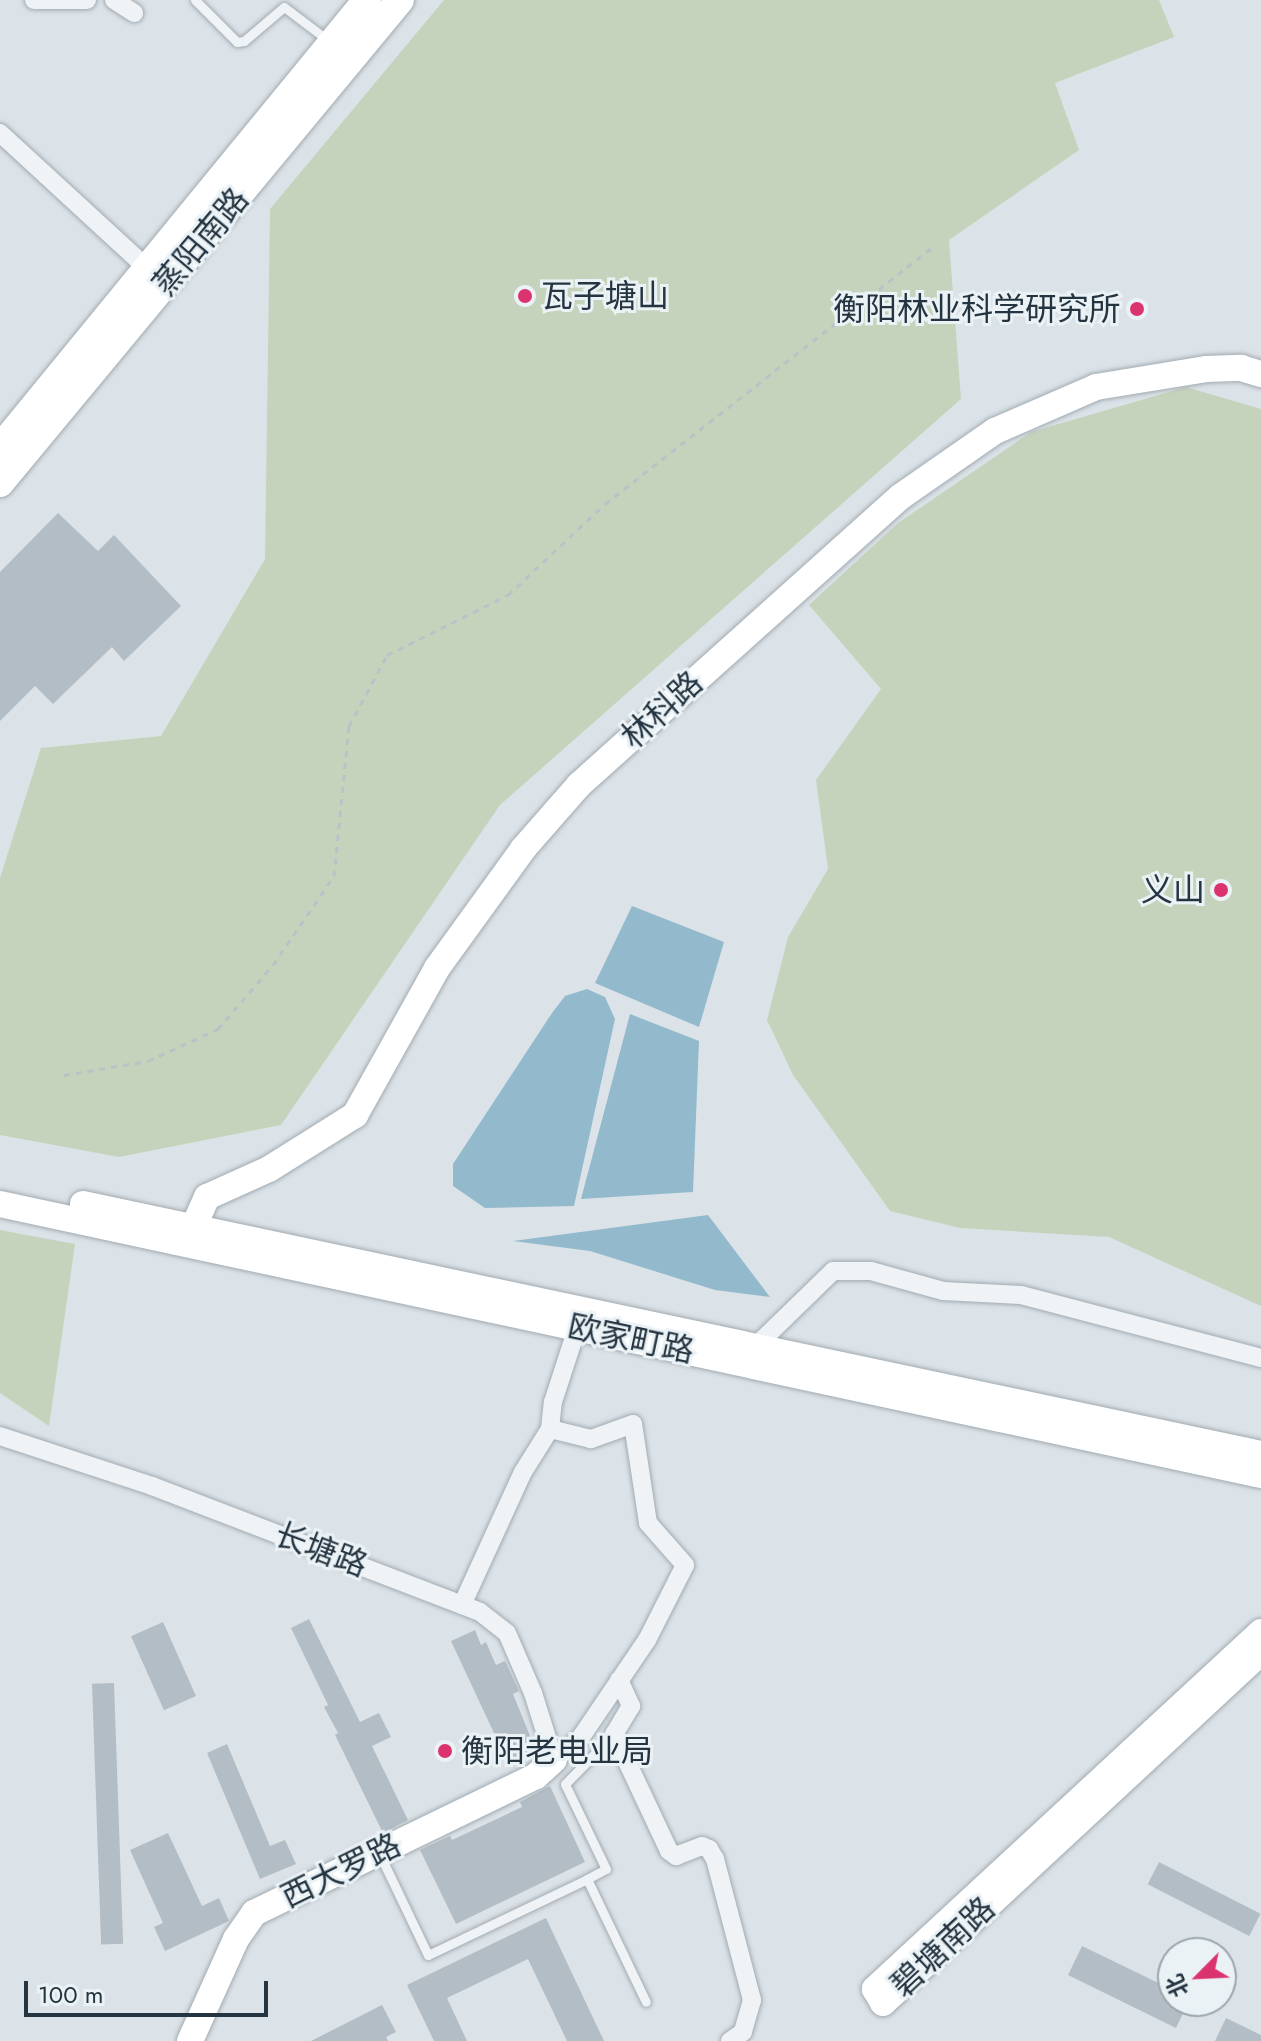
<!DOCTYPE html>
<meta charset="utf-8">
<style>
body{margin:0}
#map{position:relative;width:1261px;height:2041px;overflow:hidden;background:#dce3e8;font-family:Jost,"Noto Sans SC",sans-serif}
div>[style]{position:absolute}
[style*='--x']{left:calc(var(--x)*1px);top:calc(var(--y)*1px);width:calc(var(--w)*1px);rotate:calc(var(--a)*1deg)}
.green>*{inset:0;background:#c6d3bc}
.water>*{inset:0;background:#93bacc}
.building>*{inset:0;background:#b3bdc5;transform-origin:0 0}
.path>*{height:3px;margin-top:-1.5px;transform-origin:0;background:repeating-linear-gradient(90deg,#bac1c7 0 6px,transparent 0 12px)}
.roads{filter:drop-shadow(0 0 2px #a1abb2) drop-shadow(0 0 2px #a1abb2)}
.lane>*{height:9px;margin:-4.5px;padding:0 4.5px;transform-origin:4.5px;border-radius:4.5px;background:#eff3f6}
.street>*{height:18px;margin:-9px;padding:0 9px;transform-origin:9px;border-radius:9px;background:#eff3f6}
.secondary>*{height:26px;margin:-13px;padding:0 13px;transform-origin:13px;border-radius:13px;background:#fff}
.primary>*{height:28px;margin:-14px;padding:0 14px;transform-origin:14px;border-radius:14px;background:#fff}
.dots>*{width:22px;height:22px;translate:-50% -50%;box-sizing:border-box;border:4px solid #ebf2f6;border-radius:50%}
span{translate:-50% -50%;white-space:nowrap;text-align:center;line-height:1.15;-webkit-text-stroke:6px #ebf2f6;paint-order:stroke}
.street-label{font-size:32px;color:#243440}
.poi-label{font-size:32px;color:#243440}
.left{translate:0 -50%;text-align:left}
.right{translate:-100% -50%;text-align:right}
.north{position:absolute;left:1157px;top:1937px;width:80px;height:80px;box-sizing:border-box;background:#ebf2f6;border:2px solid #9ba6ad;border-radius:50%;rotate:246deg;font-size:22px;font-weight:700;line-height:32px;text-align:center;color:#243440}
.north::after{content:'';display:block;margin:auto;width:28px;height:36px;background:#db336e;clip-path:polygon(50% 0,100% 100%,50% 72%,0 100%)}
.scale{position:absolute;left:24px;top:1981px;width:244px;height:36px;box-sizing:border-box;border:4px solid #243440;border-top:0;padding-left:10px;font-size:24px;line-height:28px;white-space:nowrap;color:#243440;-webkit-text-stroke:6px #ebf2f6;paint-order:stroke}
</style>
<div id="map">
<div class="green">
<i style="clip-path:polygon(444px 0,1159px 0,1174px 37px,1055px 83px,1079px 150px,949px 240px,961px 399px,500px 805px,281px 1125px,119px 1157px,0 1135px,0 878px,41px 748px,161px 736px,265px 559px,270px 209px)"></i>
<i style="clip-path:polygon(1186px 387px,1261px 409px,1261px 1306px,1109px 1237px,960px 1228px,890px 1211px,793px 1075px,767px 1020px,788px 937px,828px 869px,816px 780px,881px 689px,809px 605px,898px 523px,1031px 432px)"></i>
<i style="clip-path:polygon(0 1230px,75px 1244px,49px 1426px,0 1393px)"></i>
</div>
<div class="water">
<i style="clip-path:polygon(632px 906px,724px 942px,699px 1027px,595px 983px)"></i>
<i style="clip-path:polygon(587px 989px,605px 997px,615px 1019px,574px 1206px,485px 1208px,453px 1186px,453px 1164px,552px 1013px,565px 996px)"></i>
<i style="clip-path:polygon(630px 1014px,699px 1041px,693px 1192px,581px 1199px)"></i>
<i style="clip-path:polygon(708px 1215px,770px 1297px,715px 1290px,590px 1251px,513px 1241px)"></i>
</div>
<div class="building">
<i style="clip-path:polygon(58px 513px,98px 551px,114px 535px,181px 606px,124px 661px,112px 647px,53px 704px,35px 686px,0 721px,0 572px)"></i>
<i style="clip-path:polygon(309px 1619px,360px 1722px,379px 1713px,391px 1737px,372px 1746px,408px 1820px,383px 1833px,335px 1735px,338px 1733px,324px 1707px,328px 1705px,291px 1628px)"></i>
<i style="left:163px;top:1622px;width:81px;height:35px;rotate:66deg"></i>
<i style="clip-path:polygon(475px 1630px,481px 1645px,486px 1642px,496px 1665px,505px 1661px,519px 1691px,513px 1694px,537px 1753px,520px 1761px,519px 1758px,508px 1763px,451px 1641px)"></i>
<i style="left:114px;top:1683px;width:261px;height:22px;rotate:88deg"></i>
<i style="clip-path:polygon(227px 1744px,270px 1846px,285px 1840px,296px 1864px,260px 1879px,207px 1753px)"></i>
<i style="clip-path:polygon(550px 1786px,585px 1862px,456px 1924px,420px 1850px,450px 1836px,452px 1840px,522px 1807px,520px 1802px)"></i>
<i style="clip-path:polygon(168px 1833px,202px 1906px,219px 1898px,229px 1921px,165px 1951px,154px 1927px,163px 1923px,130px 1850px)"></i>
<i style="left:1159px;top:1862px;width:114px;height:25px;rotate:27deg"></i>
<i style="clip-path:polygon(546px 1918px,604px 2041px,567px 2041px,528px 1959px,447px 1998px,467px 2041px,434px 2041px,407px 1985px)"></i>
<i style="clip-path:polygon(1082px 1946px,1173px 1990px,1173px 2001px,1189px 2001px,1176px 2028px,1068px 1975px)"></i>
<i style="clip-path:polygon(382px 2005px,396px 2032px,386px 2037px,388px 2041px,311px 2041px)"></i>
<i style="clip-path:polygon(1226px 2018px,1261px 2035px,1261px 2041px,1215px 2041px)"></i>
</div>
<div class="path">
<i style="--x:64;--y:1075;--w:85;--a:-9.5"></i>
<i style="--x:148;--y:1061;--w:77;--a:-24.6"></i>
<i style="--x:218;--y:1029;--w:84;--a:-49.3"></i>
<i style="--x:273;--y:965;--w:108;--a:-55.6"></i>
<i style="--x:334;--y:876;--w:151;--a:-84.3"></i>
<i style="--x:349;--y:726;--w:81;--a:-61.8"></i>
<i style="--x:387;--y:655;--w:135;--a:-26.4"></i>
<i style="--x:508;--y:595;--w:133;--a:-43.2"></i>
<i style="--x:605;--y:504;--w:417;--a:-38.1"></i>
</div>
<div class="roads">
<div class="lane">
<i style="--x:195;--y:0;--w:59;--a:45"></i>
<i style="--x:237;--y:42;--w:7;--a:-8"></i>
<i style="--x:244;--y:41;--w:52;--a:-40.4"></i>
<i style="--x:284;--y:7;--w:56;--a:37.1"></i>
<i style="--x:380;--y:1855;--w:111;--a:64.4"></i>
<i style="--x:428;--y:1955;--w:176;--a:-25.5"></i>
<i style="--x:587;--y:1879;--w:136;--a:64.4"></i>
<i style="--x:587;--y:1879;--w:21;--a:-28"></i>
<i style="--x:606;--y:1869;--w:94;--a:-115.8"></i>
<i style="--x:565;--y:1784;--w:70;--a:-45.6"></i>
</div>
<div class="street">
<i style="--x:34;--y:0;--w:53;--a:0"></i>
<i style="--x:114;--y:0;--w:24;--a:33"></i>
<i style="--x:0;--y:133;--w:200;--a:42.6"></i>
<i style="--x:757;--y:1345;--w:106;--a:-44.2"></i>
<i style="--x:833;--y:1271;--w:38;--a:0"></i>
<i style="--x:871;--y:1271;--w:75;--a:15.5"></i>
<i style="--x:943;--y:1291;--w:78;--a:2.9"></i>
<i style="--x:1021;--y:1295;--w:248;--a:14.7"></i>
<i style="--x:0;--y:1436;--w:160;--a:18.2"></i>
<i style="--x:152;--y:1486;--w:351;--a:21"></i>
<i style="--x:480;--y:1612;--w:34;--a:38"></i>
<i style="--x:507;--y:1633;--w:65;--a:66.6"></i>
<i style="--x:533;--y:1693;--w:70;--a:72.6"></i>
<i style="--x:554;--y:1760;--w:32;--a:-39"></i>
<i style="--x:579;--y:1740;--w:121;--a:-55.8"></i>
<i style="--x:647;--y:1640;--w:84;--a:-63.1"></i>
<i style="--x:685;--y:1565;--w:56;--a:-131.4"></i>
<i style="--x:648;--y:1523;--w:100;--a:-98.6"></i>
<i style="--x:633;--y:1424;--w:45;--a:160.3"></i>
<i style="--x:591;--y:1439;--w:42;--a:-166.3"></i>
<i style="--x:462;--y:1605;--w:146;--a:-65.4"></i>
<i style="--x:523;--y:1472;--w:51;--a:-57.9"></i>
<i style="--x:550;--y:1429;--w:27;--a:-84"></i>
<i style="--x:553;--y:1402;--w:78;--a:-72"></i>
<i style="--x:619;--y:1680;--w:29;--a:65"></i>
<i style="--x:631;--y:1706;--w:33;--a:121"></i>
<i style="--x:614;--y:1734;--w:129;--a:64.8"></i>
<i style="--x:669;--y:1851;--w:9;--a:36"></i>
<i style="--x:676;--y:1856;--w:28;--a:-21"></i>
<i style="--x:702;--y:1846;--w:8;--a:23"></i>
<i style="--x:709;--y:1849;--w:12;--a:59"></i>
<i style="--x:715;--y:1859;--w:146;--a:75.3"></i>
<i style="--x:752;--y:2000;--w:33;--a:106"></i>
<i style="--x:743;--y:2032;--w:16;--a:145"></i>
</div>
<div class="secondary">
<i style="--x:0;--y:1204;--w:1290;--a:12.13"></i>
<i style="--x:83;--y:1204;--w:1204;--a:11.98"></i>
<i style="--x:194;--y:1226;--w:32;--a:-66"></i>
<i style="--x:207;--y:1197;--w:68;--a:-24.3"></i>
<i style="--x:269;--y:1169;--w:102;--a:-32.1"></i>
<i style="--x:355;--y:1115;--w:168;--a:-60.8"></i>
<i style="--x:437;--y:968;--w:147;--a:-54.1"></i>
<i style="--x:523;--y:849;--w:85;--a:-48.8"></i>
<i style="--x:579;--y:785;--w:431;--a:-41.9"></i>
<i style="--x:900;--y:497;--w:116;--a:-34.8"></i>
<i style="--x:995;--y:431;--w:110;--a:-23.5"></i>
<i style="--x:1096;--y:387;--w:111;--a:-9.3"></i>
<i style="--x:1206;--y:369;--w:35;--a:-2"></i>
<i style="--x:1241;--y:368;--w:21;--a:17"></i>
<i style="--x:1261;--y:1632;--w:526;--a:137.24"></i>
<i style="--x:875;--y:1989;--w:16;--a:60"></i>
<i style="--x:883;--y:2003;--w:516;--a:-42.88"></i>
<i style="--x:190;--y:2041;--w:112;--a:-65.7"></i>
<i style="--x:236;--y:1939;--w:32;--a:-55"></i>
<i style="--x:254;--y:1913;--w:314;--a:-25.9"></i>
<i style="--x:536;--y:1776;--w:24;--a:-42"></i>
</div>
<div class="primary">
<i style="--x:0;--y:448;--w:579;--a:-50.68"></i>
<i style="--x:0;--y:483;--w:627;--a:-50.37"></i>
</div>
</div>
<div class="dots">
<i style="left:525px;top:296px;background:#db336e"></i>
<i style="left:1137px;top:309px;background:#db336e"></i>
<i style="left:1221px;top:890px;background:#db336e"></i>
<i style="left:445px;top:1751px;background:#db336e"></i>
</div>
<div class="street-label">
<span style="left:201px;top:242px;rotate:-50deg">蒸阳南路</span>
<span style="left:662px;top:710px;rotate:-42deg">林科路</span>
<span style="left:631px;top:1339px;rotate:12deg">欧家町路</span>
<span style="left:321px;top:1550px;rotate:21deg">长塘路</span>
<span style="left:341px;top:1871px;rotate:-26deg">西大罗路</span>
<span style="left:943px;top:1947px;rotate:-43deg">碧塘南路</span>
</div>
<div class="poi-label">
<span class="left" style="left:541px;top:296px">瓦子塘山</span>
<span class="right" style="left:1121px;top:309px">衡阳林业科学研究所</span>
<span class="right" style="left:1205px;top:890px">义山</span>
<span class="left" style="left:461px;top:1751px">衡阳老电业局</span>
</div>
<div class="north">北</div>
<div class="scale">100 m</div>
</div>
